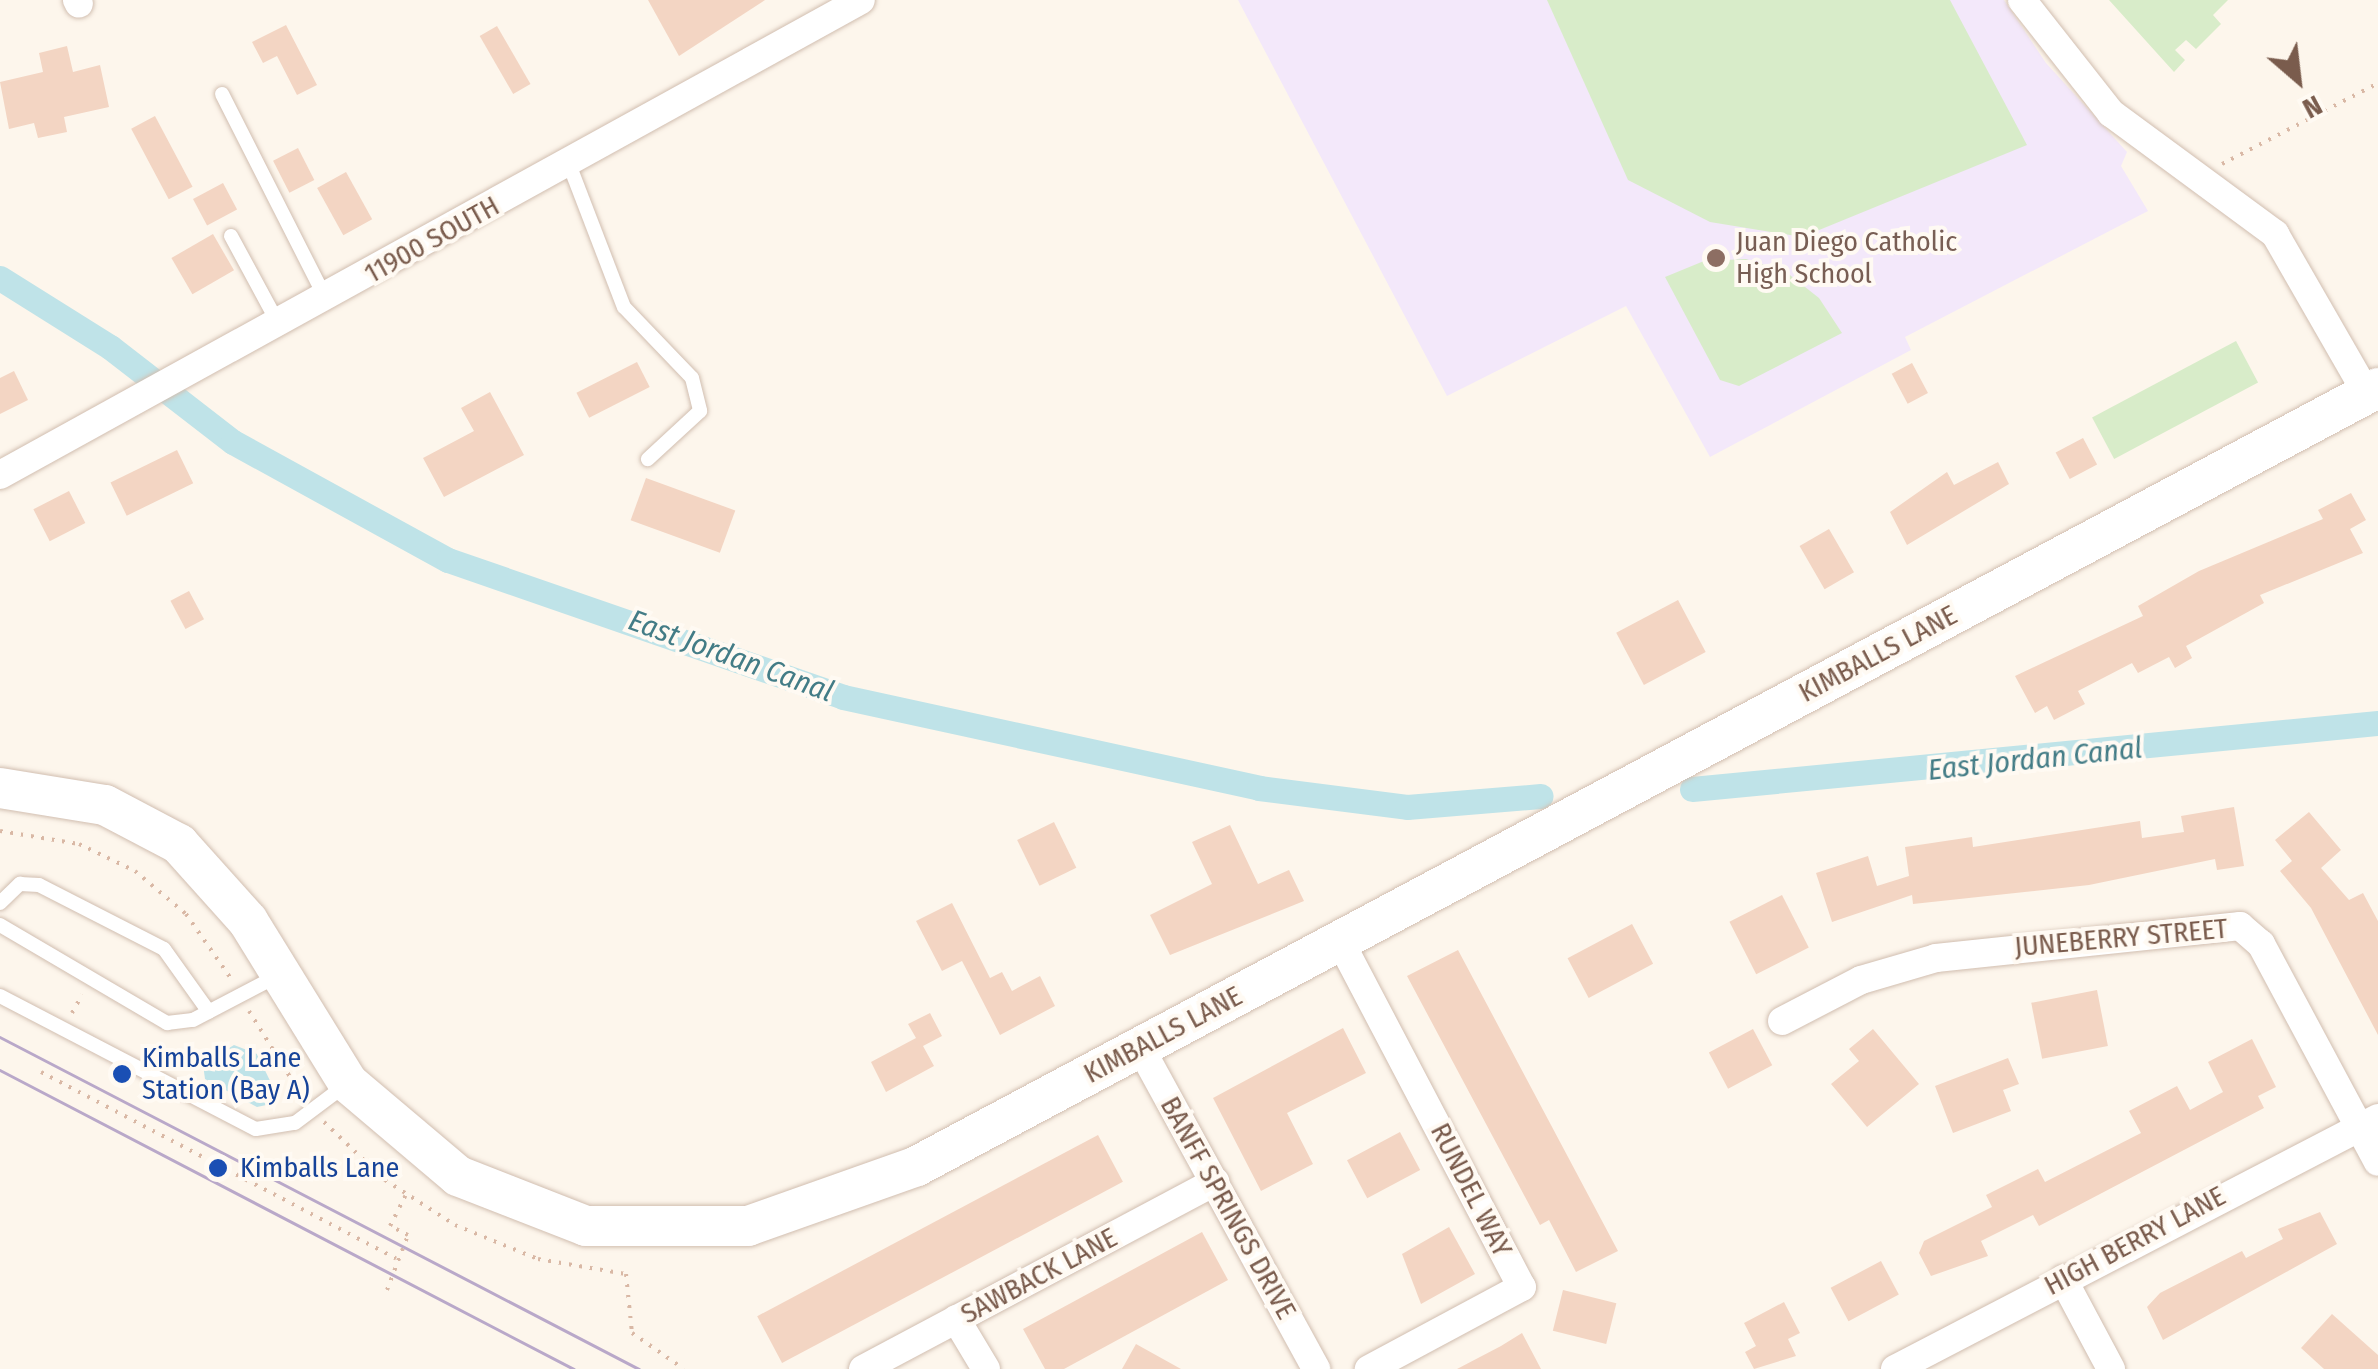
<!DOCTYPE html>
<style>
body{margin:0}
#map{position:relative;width:2378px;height:1369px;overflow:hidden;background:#fdf6ec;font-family:"Fira Sans Condensed",sans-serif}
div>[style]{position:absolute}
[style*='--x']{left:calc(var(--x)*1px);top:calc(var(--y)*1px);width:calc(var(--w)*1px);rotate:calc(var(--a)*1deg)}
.education>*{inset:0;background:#f3e8fa}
.green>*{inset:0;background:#d8ecc9;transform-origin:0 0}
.water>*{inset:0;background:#bfe3e8}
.canal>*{height:25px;margin:-12.5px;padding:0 12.5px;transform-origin:12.5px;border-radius:12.5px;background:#bfe3e8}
.building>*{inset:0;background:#f3d5c3;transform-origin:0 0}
.path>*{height:4px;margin-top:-2px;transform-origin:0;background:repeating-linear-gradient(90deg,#d9b8a5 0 2.5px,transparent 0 10.5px)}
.roads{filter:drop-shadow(0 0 2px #d1beb0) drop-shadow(0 0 2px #d1beb0)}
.lane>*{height:14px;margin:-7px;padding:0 7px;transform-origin:7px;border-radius:7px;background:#fff}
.street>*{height:28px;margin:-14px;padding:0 14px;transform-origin:14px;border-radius:14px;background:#fff}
.secondary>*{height:40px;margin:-20px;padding:0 20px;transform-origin:20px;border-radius:20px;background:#fff}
.tram>*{height:2.5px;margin:-1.25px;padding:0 1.25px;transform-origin:1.25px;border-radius:1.25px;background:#b9a8c9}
.dots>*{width:28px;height:28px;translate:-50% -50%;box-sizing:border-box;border:5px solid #fffaf3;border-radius:50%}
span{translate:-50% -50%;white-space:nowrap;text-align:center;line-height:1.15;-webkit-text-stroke:8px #fffaf3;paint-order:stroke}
.street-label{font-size:28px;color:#7a5c4d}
.education-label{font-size:28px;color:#785e54}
.left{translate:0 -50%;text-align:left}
.transit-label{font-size:28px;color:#164399}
.water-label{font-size:30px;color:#437c86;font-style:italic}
.north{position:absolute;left:2248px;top:30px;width:100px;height:100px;-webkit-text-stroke:8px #fffaf3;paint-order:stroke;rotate:152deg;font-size:28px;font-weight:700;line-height:40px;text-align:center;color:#7a5c4d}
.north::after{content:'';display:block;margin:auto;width:35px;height:45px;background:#7a5c4d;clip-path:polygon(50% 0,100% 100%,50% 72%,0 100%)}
</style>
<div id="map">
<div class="education">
<i style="clip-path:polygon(1238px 0,2004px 0,2046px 63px,2127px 152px,2121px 166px,2148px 211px,1905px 337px,1911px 350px,1710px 457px,1626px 306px,1447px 396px)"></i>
</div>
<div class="green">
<i style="clip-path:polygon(1547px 0,1950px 0,2027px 145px,1802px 237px,1710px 222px,1628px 180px)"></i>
<i style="clip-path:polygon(2109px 0,2228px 0,2213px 15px,2221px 24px,2196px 49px,2186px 40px,2175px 50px,2185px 60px,2174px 72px)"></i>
<i style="clip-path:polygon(1746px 259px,1786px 272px,1819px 298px,1842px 333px,1739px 386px,1720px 380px,1665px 277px,1704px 261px)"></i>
<i style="left:2236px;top:341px;width:47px;height:163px;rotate:62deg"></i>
</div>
<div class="water">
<i style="clip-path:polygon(234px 1045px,257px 1054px,276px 1093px,271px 1104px,257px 1107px,205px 1079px,203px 1064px)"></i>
</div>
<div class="canal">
<i style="--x:0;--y:278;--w:130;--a:32.1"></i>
<i style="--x:110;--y:347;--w:155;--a:37.7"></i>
<i style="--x:233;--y:442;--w:245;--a:28.8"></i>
<i style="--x:448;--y:560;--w:418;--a:19.1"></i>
<i style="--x:843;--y:697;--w:426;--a:12.3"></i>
<i style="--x:1259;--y:788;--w:149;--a:7.3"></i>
<i style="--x:1407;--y:807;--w:134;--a:-4.7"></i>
<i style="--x:1692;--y:789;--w:689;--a:-5.5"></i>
</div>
<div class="building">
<i style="clip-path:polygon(648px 0,765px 0,679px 56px)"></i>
<i style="clip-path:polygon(286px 25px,317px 85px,297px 95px,277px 56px,263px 63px,252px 42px)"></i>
<i style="left:497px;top:26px;width:67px;height:20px;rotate:60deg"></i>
<i style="clip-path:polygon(67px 46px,73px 72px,100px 65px,109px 107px,64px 117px,67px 132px,38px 138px,34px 123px,9px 129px,0 82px,43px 72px,39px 53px)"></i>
<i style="left:155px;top:116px;width:80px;height:27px;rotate:62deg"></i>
<i style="left:298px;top:148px;width:36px;height:28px;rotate:63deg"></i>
<i style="left:346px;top:172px;width:54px;height:33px;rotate:61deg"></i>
<i style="left:223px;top:183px;width:30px;height:34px;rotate:62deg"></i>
<i style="left:213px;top:234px;width:42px;height:48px;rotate:60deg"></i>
<i style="left:637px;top:362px;width:28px;height:68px;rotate:63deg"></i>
<i style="left:1912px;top:363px;width:34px;height:23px;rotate:62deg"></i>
<i style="clip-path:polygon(14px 371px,28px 400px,0 414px,0 378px)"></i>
<i style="clip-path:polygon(490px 392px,524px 455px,444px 497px,423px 458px,474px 431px,461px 408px)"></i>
<i style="left:2083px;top:438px;width:30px;height:31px;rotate:62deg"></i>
<i style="left:177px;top:450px;width:37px;height:74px;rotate:64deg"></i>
<i style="clip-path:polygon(1998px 462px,2009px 484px,1907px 545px,1890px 512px,1947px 472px,1954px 485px)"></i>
<i style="left:646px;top:478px;width:95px;height:45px;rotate:20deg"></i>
<i style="left:69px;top:491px;width:36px;height:40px;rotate:63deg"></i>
<i style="clip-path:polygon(2351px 493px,2366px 520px,2350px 529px,2363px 553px,2260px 595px,2264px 603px,2186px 646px,2192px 658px,2175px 668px,2169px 657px,2138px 673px,2132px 663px,2078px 691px,2085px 704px,2054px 720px,2047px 706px,2035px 713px,2015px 676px,2143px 616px,2138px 606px,2199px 571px,2323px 519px,2318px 510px)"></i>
<i style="left:1829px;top:529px;width:50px;height:34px;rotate:60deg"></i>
<i style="left:189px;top:591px;width:32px;height:21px;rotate:62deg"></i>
<i style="left:1678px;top:600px;width:59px;height:70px;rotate:62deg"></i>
<i style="clip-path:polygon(2234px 807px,2244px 866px,2217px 870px,2215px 859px,2089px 885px,1913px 904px,1912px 895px,1832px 922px,1816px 873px,1868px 856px,1877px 886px,1909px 876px,1905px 847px,1972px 837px,1973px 847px,2140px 821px,2142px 838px,2184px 832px,2181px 816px)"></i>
<i style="clip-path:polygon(2309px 812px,2341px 850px,2321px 868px,2349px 900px,2363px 893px,2378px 921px,2378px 1035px,2311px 908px,2280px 871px,2292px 861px,2275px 840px)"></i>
<i style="left:1054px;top:822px;width:51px;height:41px;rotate:64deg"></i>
<i style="clip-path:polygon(1230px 825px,1258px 884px,1289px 870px,1304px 901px,1170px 955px,1150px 915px,1212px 884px,1192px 842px)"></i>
<i style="left:1782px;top:895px;width:59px;height:59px;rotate:63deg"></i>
<i style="clip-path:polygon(952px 903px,990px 978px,1002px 972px,1012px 991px,1040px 976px,1055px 1006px,1000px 1035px,962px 961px,942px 971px,916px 921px)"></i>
<i style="left:1632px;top:924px;width:45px;height:73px;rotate:62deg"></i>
<i style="clip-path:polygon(1458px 950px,1618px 1251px,1576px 1272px,1549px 1220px,1540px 1225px,1407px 976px)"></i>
<i style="left:2097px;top:990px;width:57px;height:67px;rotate:79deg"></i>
<i style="clip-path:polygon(930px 1013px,942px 1036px,923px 1046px,934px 1066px,886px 1092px,871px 1062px,916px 1038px,908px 1024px)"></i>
<i style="clip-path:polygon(1343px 1028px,1366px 1073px,1287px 1113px,1313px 1164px,1261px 1191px,1213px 1098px)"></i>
<i style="left:1753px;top:1029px;width:41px;height:50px;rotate:62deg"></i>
<i style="clip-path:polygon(1873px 1029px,1919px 1084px,1867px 1127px,1831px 1084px,1859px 1061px,1849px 1049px)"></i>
<i style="clip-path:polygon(2252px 1039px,2276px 1087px,2258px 1096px,2264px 1108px,2039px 1226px,2033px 1215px,1981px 1241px,1988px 1256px,1931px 1276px,1919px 1253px,1924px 1241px,1992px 1207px,1986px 1195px,2038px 1169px,2045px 1182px,2141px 1133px,2129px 1111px,2177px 1086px,2190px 1110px,2223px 1092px,2208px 1062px)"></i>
<i style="clip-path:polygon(2008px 1058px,2019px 1084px,2003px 1090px,2011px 1111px,1953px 1133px,1935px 1086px)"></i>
<i style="left:1400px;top:1132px;width:43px;height:60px;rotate:62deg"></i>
<i style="left:1098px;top:1135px;width:53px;height:386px;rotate:62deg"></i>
<i style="clip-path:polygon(2320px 1212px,2337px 1244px,2163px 1340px,2147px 1307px,2160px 1293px,2242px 1251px,2246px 1258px,2283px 1239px,2278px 1229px)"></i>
<i style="clip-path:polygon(1449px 1227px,1475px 1274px,1421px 1304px,1402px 1254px)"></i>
<i style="clip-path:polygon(1202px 1232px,1228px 1280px,1064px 1369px,1045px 1369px,1023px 1329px)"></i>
<i style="left:1881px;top:1261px;width:38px;height:57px;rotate:62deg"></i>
<i style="left:1563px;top:1290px;width:55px;height:42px;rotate:14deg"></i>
<i style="clip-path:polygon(1784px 1302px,1800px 1333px,1788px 1339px,1796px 1356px,1754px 1369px,1745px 1352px,1756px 1346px,1744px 1323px)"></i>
<i style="clip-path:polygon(2332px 1314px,2378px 1355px,2378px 1369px,2324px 1369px,2301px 1348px)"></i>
<i style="clip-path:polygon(1522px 1333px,1541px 1369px,1457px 1369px,1501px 1346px)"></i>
<i style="clip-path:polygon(1136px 1344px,1181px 1369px,1122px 1369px)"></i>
</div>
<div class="path">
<i style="--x:2222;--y:164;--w:176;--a:-27.4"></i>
<i style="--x:0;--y:831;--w:80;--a:9.3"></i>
<i style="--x:79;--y:844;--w:62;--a:25.7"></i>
<i style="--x:135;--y:871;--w:67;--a:40.1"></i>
<i style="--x:186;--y:914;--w:80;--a:55.1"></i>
<i style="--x:249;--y:1011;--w:100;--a:58.1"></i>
<i style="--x:72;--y:1013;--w:21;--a:-61"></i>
<i style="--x:41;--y:1072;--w:401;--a:27.7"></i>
<i style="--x:324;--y:1122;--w:84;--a:43.6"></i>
<i style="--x:385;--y:1180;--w:83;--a:32.7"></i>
<i style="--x:455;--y:1225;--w:90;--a:22.3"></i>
<i style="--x:538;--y:1259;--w:89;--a:9.7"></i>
<i style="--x:626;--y:1274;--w:59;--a:84.2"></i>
<i style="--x:632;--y:1333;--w:63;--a:34.7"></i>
<i style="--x:387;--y:1290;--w:59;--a:-69.1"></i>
<i style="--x:408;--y:1235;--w:20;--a:-153"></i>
<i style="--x:390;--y:1226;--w:34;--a:-63"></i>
</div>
<div class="roads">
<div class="lane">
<i style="--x:222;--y:94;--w:230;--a:63.1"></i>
<i style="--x:569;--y:164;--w:153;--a:69"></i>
<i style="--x:624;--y:307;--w:98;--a:46.2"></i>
<i style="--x:692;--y:378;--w:34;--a:76"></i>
<i style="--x:700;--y:411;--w:71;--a:137.3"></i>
<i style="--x:231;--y:236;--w:99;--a:61.6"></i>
<i style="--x:0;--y:903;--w:28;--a:-44"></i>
<i style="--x:20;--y:884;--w:19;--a:3"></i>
<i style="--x:39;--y:885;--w:140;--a:27.1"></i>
<i style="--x:164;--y:949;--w:77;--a:54.5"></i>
<i style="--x:0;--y:925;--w:194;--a:30.4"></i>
<i style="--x:167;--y:1023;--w:26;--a:-7"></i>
<i style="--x:193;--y:1020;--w:97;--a:-27.6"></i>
<i style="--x:0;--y:996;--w:288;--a:27.5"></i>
<i style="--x:256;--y:1129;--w:39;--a:-9"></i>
<i style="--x:295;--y:1123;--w:65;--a:-36.9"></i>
</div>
<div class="street">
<i style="--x:77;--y:0;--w:4;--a:63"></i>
<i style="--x:2022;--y:0;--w:144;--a:51.8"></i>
<i style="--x:2111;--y:113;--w:204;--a:36.4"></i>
<i style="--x:2275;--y:234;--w:185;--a:60.1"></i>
<i style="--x:0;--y:475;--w:983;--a:-28.88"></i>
<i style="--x:1340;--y:941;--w:391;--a:62.3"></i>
<i style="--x:1522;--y:1287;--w:174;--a:151.8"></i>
<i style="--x:1782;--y:1021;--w:89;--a:-27.4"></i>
<i style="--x:1861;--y:980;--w:78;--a:-16.3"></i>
<i style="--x:1936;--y:958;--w:306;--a:-6"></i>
<i style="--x:2240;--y:926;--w:28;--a:41"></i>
<i style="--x:2261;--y:944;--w:247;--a:61.8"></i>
<i style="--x:1140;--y:1047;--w:367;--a:61.3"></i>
<i style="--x:2063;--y:1279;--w:102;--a:61.9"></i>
<i style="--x:956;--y:1319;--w:58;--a:59"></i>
<i style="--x:863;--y:1369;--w:399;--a:-28"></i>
<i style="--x:1895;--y:1369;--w:544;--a:-27.46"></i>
</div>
<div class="secondary">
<i style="--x:0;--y:788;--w:106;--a:9.2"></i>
<i style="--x:105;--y:805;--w:84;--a:27.8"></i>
<i style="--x:179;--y:844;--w:103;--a:48.1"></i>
<i style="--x:248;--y:921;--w:190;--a:58.3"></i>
<i style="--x:348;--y:1083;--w:144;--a:40.2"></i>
<i style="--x:458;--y:1176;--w:137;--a:21.3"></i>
<i style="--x:586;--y:1226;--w:162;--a:0"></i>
<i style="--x:748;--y:1226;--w:179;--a:-19.5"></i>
<i style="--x:917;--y:1166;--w:1655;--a:-28.04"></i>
</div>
</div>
<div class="tram">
<i style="--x:0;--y:1037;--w:720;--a:27.45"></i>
<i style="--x:0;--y:1070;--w:647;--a:27.52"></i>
</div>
<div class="dots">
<i style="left:1716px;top:258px;background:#8d6e63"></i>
<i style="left:122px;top:1074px;background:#1a4fb4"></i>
<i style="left:218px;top:1168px;background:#1a4fb4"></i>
</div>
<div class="street-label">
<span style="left:432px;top:240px;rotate:-29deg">11900 SOUTH</span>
<span style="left:1878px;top:654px;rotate:-28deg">KIMBALLS LANE</span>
<span style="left:2121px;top:938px;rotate:-5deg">JUNEBERRY STREET</span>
<span style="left:1163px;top:1035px;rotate:-28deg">KIMBALLS LANE</span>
<span style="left:1471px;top:1190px;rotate:63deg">RUNDEL WAY</span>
<span style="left:1228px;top:1208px;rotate:61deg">BANFF SPRINGS DRIVE</span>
<span style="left:2135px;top:1241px;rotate:-28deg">HIGH BERRY LANE</span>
<span style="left:1039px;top:1276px;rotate:-28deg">SAWBACK LANE</span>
</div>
<div class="education-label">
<span class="left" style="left:1736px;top:258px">Juan Diego Catholic<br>High School</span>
</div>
<div class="transit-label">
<span class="left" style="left:142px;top:1074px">Kimballs Lane<br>Station (Bay A)</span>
<span class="left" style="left:240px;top:1168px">Kimballs Lane</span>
</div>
<div class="water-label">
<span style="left:731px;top:656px;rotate:20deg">East Jordan Canal</span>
<span style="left:2035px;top:759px;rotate:-6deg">East Jordan Canal</span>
</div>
<div class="north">N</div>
</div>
